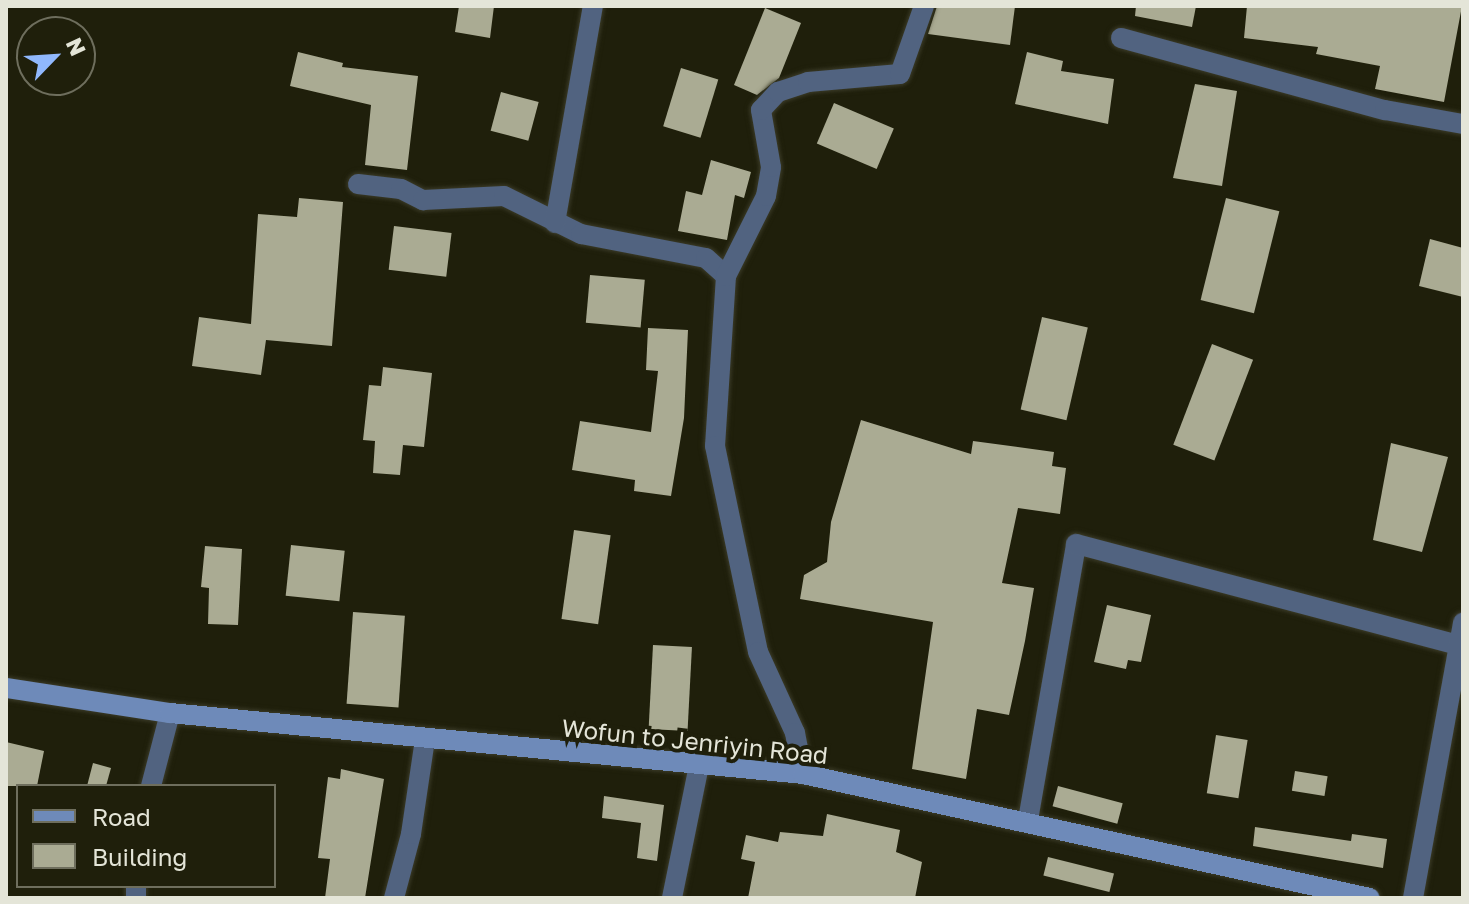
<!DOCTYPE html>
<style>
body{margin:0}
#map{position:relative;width:1469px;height:904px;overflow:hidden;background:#1f1f0b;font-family:"Golos Text",sans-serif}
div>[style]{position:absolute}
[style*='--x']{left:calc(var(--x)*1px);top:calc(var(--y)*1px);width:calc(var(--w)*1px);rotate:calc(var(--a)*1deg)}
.building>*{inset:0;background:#aaab93;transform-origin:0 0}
.roads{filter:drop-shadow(0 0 2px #3b3b28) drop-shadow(0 0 2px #3b3b28)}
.street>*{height:20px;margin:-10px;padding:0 10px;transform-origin:10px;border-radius:10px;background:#516380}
.secondary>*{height:20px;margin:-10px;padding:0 10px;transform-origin:10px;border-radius:10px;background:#6e8ab9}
span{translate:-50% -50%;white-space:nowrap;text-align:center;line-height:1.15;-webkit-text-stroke:8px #1f1f0b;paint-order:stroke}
.street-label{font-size:24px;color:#e4e5d8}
.frame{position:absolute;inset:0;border:8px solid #e4e5d8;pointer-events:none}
.legend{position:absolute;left:16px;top:784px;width:260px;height:104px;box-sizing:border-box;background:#1f1f0b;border:2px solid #6e6e5d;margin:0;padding:10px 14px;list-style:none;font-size:24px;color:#e4e5d8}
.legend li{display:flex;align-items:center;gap:16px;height:40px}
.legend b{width:40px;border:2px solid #6e6e5d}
.north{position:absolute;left:16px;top:16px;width:80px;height:80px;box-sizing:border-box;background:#1f1f0b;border:2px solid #6e6e5d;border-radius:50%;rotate:65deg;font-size:22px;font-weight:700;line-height:32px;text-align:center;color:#e4e5d8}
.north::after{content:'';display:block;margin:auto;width:28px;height:36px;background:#90b8fd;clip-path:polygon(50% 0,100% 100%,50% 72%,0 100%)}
</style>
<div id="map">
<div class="building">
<i style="clip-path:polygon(459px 6px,494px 6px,490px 38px,455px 32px)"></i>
<i style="clip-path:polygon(937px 6px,1015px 6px,1010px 45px,928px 34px)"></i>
<i style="clip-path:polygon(1136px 6px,1196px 6px,1192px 27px,1135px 16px)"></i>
<i style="clip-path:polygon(1247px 6px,1462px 6px,1444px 102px,1375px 89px,1380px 66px,1316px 54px,1318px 47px,1244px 38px)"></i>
<i style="clip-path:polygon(765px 8px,801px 23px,779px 78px,757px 95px,734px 85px)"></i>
<i style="clip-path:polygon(298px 52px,343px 63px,342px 67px,418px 76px,407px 170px,365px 165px,371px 105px,290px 86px)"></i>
<i style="clip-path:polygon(1027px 52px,1063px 61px,1061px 71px,1114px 79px,1108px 124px,1015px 104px)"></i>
<i style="left:681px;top:68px;width:39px;height:61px;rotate:17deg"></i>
<i style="clip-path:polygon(1195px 84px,1237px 91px,1222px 186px,1173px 178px)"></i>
<i style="left:501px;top:92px;width:39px;height:40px;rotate:15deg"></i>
<i style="left:834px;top:103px;width:65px;height:44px;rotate:23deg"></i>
<i style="clip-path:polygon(711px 160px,751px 172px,744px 198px,735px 195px,727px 240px,678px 231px,686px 191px,702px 195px)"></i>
<i style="clip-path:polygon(299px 198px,343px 202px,332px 346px,266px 340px,261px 375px,192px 366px,199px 317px,251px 324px,258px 214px,297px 217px)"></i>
<i style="left:1226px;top:198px;width:55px;height:105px;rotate:14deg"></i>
<i style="left:394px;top:226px;width:58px;height:44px;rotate:7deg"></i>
<i style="clip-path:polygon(1430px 239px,1463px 248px,1463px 297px,1419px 286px)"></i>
<i style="left:590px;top:275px;width:55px;height:48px;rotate:5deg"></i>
<i style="left:1042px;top:317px;width:47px;height:95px;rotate:13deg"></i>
<i style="clip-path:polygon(648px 328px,688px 330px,684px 418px,671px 496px,634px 491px,635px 480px,572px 470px,580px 421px,651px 432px,658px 371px,646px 370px)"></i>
<i style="left:1212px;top:344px;width:44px;height:108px;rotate:21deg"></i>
<i style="clip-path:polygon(383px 367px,432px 373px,424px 447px,403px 445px,400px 475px,373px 473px,375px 441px,363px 440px,369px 385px,381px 386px)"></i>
<i style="clip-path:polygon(861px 420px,971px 454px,973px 441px,1054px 452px,1052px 466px,1066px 468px,1060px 514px,1018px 508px,1002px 583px,1034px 588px,1025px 641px,1009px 715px,977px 709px,966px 779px,912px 769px,933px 622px,800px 599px,804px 575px,827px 562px,831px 522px)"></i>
<i style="clip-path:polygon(1391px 443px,1448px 457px,1422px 552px,1373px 540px)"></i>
<i style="left:574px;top:530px;width:37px;height:90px;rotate:8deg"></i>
<i style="left:291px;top:545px;width:54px;height:51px;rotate:6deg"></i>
<i style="clip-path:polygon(205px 546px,242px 549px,238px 625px,208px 624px,209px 588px,201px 587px)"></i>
<i style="clip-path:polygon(1107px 605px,1151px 615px,1141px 662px,1128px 660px,1126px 669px,1094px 662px)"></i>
<i style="left:353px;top:612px;width:52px;height:92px;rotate:4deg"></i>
<i style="left:653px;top:645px;width:39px;height:84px;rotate:3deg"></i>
<i style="left:1216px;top:735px;width:32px;height:59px;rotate:9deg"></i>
<i style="clip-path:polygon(6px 742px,44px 751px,37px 786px,6px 786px)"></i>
<i style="clip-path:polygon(93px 763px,111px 768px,106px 786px,87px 786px)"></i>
<i style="clip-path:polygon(341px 769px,384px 779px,365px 898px,325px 898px,330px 859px,318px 858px,328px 777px,340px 779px)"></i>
<i style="left:1295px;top:771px;width:33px;height:20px;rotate:9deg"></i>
<i style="left:1058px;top:786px;width:67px;height:21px;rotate:15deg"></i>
<i style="clip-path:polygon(604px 796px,664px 805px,657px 861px,637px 858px,641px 823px,602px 818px)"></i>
<i style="clip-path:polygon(827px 814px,900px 830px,896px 852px,922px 862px,915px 898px,748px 898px,755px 862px,741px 859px,746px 835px,778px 842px,780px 832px,823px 836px)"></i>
<i style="clip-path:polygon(1255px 827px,1351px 841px,1352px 834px,1387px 839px,1383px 868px,1253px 846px)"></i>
<i style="left:1048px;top:857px;width:68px;height:19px;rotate:14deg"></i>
</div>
<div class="roads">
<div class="street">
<i style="--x:1121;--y:38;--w:274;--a:15.3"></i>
<i style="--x:1385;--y:110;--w:79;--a:10.2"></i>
<i style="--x:358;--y:184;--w:43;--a:6.6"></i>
<i style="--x:401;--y:189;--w:25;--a:27"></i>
<i style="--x:423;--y:200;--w:81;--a:-2.8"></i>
<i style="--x:504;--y:196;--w:86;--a:26.3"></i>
<i style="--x:581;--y:234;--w:127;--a:10.9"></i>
<i style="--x:706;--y:258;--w:27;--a:42"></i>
<i style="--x:726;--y:276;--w:170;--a:93.7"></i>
<i style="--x:715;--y:446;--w:210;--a:78.2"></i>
<i style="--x:758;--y:652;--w:89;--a:65.4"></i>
<i style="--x:795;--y:733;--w:42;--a:79"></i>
<i style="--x:555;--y:223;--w:220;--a:-80.1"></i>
<i style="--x:726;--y:276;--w:89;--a:-63.4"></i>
<i style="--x:766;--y:196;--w:29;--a:-80"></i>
<i style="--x:771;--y:167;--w:58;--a:-100"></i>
<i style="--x:761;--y:110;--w:25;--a:-47"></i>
<i style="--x:778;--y:92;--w:32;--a:-18"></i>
<i style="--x:808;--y:82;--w:92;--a:-5"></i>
<i style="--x:900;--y:74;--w:72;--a:-70.6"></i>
<i style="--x:151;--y:786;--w:75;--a:-75.4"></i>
<i style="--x:1028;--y:820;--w:280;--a:-80.1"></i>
<i style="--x:1076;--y:544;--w:396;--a:14.8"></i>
<i style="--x:136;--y:898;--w:12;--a:-90"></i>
<i style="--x:394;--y:898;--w:66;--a:-75.1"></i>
<i style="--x:411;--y:834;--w:96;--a:-81.6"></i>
<i style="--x:672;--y:898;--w:136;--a:-78.5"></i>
<i style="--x:1413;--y:898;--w:280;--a:-79.7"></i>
</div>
<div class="secondary">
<i style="--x:6;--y:688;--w:166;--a:8.7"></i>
<i style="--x:170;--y:713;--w:636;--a:5.5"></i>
<i style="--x:803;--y:774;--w:580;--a:12.34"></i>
</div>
</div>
<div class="street-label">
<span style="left:695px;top:741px;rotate:6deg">Wofun to Jenriyin Road</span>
</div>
<div class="frame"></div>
<ul class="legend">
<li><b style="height:10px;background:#6e8ab9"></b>Road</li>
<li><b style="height:22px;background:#aaab93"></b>Building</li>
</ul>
<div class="north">N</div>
</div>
